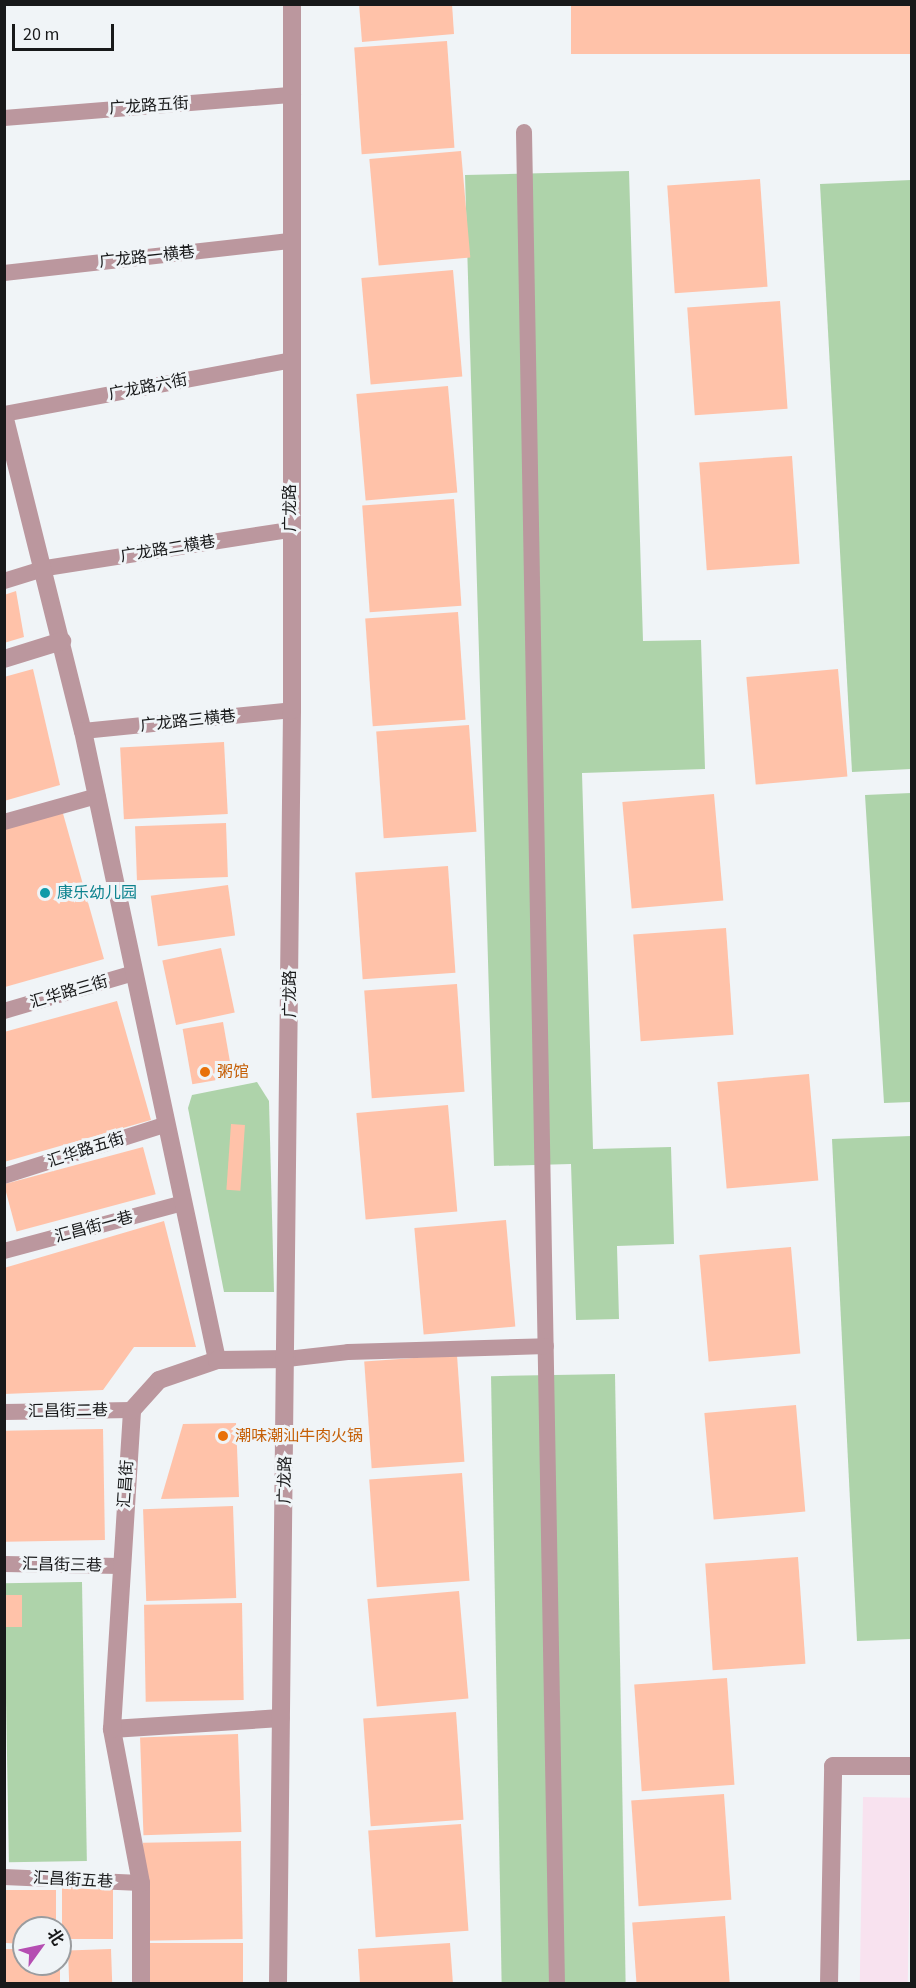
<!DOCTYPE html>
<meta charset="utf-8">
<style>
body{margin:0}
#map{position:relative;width:916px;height:1988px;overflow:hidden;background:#f0f4f7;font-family:"Source Sans 3","Noto Sans SC",sans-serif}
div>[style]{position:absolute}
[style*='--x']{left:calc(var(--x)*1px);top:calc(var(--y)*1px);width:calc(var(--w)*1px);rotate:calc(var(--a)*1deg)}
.industrial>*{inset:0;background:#f8e2ef;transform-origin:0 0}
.green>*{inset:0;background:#aed3aa;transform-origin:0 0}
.building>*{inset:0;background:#ffc2a9;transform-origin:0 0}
.lane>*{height:16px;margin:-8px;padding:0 8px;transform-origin:8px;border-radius:8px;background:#bb979e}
.street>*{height:18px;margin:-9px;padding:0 9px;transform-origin:9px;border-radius:9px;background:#bb979e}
.dots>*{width:16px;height:16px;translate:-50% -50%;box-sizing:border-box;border:3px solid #f0f4f7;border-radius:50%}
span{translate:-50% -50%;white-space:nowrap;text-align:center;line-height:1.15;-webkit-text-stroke:6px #f0f4f7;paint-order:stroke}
.street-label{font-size:16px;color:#18191a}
.culture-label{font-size:16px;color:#0d838f}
.left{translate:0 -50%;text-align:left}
.food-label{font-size:16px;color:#c56008}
.frame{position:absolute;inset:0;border:6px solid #18191a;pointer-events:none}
.north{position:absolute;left:12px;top:1916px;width:60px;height:60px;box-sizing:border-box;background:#f0f4f7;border:2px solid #9a9c9f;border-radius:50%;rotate:57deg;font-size:16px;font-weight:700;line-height:24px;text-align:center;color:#18191a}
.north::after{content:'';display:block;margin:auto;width:21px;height:27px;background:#b54eb2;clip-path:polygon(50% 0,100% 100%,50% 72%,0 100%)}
.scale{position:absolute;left:12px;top:24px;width:102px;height:27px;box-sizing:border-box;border:3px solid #18191a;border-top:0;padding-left:8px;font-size:18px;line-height:21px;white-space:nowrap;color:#18191a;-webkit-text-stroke:4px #f0f4f7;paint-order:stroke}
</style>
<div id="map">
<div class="industrial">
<i style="left:863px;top:1797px;width:48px;height:186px;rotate:1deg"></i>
</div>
<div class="green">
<i style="clip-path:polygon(629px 171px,643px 641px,701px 640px,705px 769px,582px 773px,593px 1149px,671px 1147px,674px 1244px,617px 1246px,619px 1319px,576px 1320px,571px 1164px,494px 1166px,465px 175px)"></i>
<i style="clip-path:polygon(911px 180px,911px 769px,852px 772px,820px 184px)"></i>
<i style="clip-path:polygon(911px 793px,911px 1102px,884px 1103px,865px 795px)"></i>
<i style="clip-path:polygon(257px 1082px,269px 1101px,274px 1292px,224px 1292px,188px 1108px,192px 1095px)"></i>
<i style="clip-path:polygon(911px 1136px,911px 1639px,857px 1641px,832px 1139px)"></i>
<i style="left:615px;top:1374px;width:609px;height:124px;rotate:89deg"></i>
<i style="left:82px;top:1582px;width:279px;height:78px;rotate:89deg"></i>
</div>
<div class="building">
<i style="clip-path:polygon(359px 4px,452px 4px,454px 34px,362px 42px)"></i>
<i style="left:571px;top:4px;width:341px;height:50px"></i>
<i style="left:447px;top:41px;width:107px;height:93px;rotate:86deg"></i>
<i style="left:461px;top:151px;width:107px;height:92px;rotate:85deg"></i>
<i style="left:760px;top:179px;width:108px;height:93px;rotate:86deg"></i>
<i style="left:453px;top:270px;width:107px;height:92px;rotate:85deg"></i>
<i style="left:780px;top:301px;width:108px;height:93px;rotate:86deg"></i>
<i style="left:448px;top:386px;width:107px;height:92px;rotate:85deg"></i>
<i style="left:792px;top:456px;width:108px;height:93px;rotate:86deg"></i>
<i style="left:454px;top:499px;width:107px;height:92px;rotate:86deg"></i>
<i style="clip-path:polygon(16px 591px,24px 637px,4px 643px,4px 595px)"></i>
<i style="left:458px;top:612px;width:108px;height:93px;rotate:86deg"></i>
<i style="clip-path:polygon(33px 669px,60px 785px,4px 801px,4px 677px)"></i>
<i style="left:838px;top:669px;width:108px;height:92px;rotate:85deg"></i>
<i style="left:469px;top:725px;width:107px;height:93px;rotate:86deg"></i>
<i style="left:224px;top:742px;width:72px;height:104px;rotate:87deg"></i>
<i style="left:714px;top:794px;width:107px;height:92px;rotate:85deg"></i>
<i style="clip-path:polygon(62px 810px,104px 959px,5px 987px,5px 826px)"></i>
<i style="left:226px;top:823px;width:54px;height:91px;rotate:88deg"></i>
<i style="left:448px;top:866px;width:107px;height:93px;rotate:86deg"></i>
<i style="left:228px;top:885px;width:51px;height:78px;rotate:82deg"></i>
<i style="left:726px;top:928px;width:107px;height:93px;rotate:86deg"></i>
<i style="left:221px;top:948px;width:66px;height:60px;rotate:78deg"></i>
<i style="left:457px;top:984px;width:108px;height:93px;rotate:86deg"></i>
<i style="clip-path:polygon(117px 1001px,151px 1120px,4px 1162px,4px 1032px)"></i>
<i style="left:223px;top:1022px;width:56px;height:41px;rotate:80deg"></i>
<i style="left:809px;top:1074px;width:107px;height:92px;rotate:85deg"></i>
<i style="left:448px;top:1105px;width:107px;height:92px;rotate:85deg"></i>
<i style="left:231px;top:1124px;width:14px;height:66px;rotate:4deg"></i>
<i style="left:143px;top:1147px;width:49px;height:144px;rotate:75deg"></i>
<i style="left:506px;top:1220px;width:107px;height:92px;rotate:85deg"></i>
<i style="clip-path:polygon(164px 1221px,196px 1347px,134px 1347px,103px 1390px,4px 1394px,4px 1268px)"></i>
<i style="left:791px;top:1247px;width:107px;height:92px;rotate:85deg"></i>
<i style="left:457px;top:1355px;width:107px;height:93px;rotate:86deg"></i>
<i style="left:796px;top:1405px;width:107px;height:92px;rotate:85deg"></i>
<i style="clip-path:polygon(236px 1423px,239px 1497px,161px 1499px,183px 1424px)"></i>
<i style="left:103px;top:1429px;width:111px;height:99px;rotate:89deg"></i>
<i style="left:462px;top:1473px;width:108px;height:93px;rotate:86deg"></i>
<i style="left:233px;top:1506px;width:92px;height:90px;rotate:88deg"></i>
<i style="left:798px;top:1557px;width:107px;height:93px;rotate:86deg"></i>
<i style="left:459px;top:1591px;width:108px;height:92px;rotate:85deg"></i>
<i style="left:4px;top:1595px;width:18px;height:32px"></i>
<i style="left:242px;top:1603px;width:97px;height:98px;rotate:89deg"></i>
<i style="left:727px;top:1678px;width:107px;height:93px;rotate:86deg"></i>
<i style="left:456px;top:1712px;width:108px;height:93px;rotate:86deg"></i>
<i style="left:238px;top:1734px;width:98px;height:98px;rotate:88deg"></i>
<i style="left:724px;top:1794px;width:106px;height:93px;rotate:86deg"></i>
<i style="left:461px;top:1824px;width:107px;height:93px;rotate:86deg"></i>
<i style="left:241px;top:1841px;width:98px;height:98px;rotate:89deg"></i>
<i style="left:62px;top:1885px;width:51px;height:54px"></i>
<i style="clip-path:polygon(6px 1890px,56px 1890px,56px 1928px,24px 1928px,24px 1944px,6px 1943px)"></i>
<i style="left:725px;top:1916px;width:68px;height:93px;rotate:86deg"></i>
<i style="left:145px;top:1943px;width:98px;height:41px"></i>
<i style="clip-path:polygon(450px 1943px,453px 1984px,360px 1984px,358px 1949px)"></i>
<i style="clip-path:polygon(4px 1949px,24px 1949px,24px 1964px,60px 1964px,60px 1984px,4px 1984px)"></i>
<i style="left:111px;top:1949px;width:35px;height:43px;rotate:88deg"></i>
</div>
<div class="lane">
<i style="--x:4;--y:118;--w:290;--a:-4.6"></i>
<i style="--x:524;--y:132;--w:1852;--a:88.98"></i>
<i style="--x:4;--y:273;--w:287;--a:-6.4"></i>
<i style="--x:4;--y:414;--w:293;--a:-10.6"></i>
<i style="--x:4;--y:581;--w:44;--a:-17.2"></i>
<i style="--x:46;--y:568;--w:247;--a:-8.9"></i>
<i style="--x:83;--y:731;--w:210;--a:-5.7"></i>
<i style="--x:4;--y:822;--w:97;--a:-15.6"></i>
<i style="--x:4;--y:1011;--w:135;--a:-16.3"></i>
<i style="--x:4;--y:1176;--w:171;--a:-17.7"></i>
<i style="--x:4;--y:1251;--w:185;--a:-15"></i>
<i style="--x:287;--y:1359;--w:61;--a:-6.5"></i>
<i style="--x:348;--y:1352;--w:198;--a:-1.7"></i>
<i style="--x:4;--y:1412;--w:128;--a:-0.9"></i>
<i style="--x:4;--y:1564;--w:116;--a:1"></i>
<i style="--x:4;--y:1877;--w:137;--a:2.5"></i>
</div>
<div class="street">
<i style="--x:4;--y:415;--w:326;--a:76"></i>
<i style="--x:83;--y:731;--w:643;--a:77.97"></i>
<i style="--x:4;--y:659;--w:61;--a:-17.2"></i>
<i style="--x:112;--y:1729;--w:169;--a:-3.7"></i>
<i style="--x:141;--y:1984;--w:101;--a:-90"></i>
<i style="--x:141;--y:1883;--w:157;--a:-100.7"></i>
<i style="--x:112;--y:1729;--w:320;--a:-86.4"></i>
<i style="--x:132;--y:1410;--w:40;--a:-48"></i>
<i style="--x:159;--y:1380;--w:61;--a:-19"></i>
<i style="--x:217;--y:1360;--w:70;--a:-0.8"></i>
<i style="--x:278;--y:1984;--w:1274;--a:-89.37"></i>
<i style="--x:292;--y:710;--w:706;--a:-90"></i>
<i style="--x:829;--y:1984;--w:218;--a:-88.9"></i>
<i style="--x:833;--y:1766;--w:79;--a:0"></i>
</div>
<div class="dots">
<i style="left:45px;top:893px;background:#0f9aa8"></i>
<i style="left:205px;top:1072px;background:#e8710a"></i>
<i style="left:223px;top:1436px;background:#e8710a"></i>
</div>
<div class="street-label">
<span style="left:149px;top:106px;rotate:-4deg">广龙路五街</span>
<span style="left:147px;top:257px;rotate:-6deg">广龙路一横巷</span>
<span style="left:148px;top:387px;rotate:-11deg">广龙路六街</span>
<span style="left:290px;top:508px;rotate:-90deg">广龙路</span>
<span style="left:168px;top:549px;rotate:-9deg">广龙路二横巷</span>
<span style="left:188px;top:721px;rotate:-6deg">广龙路三横巷</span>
<span style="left:69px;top:992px;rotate:-16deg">汇华路三街</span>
<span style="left:290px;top:994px;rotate:-90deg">广龙路</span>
<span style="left:86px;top:1150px;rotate:-18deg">汇华路五街</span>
<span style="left:94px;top:1227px;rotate:-15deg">汇昌街一巷</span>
<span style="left:68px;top:1411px;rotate:-1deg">汇昌街二巷</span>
<span style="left:285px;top:1480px;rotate:-89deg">广龙路</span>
<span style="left:126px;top:1484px;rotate:-86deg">汇昌街</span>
<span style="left:62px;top:1565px;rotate:1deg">汇昌街三巷</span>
<span style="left:73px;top:1880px;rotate:3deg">汇昌街五巷</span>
</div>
<div class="culture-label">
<span class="left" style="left:57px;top:893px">康乐幼儿园</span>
</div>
<div class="food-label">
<span class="left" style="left:217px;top:1072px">粥馆</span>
<span class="left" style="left:235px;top:1436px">潮味潮汕牛肉火锅</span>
</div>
<div class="frame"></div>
<div class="north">北</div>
<div class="scale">20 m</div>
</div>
